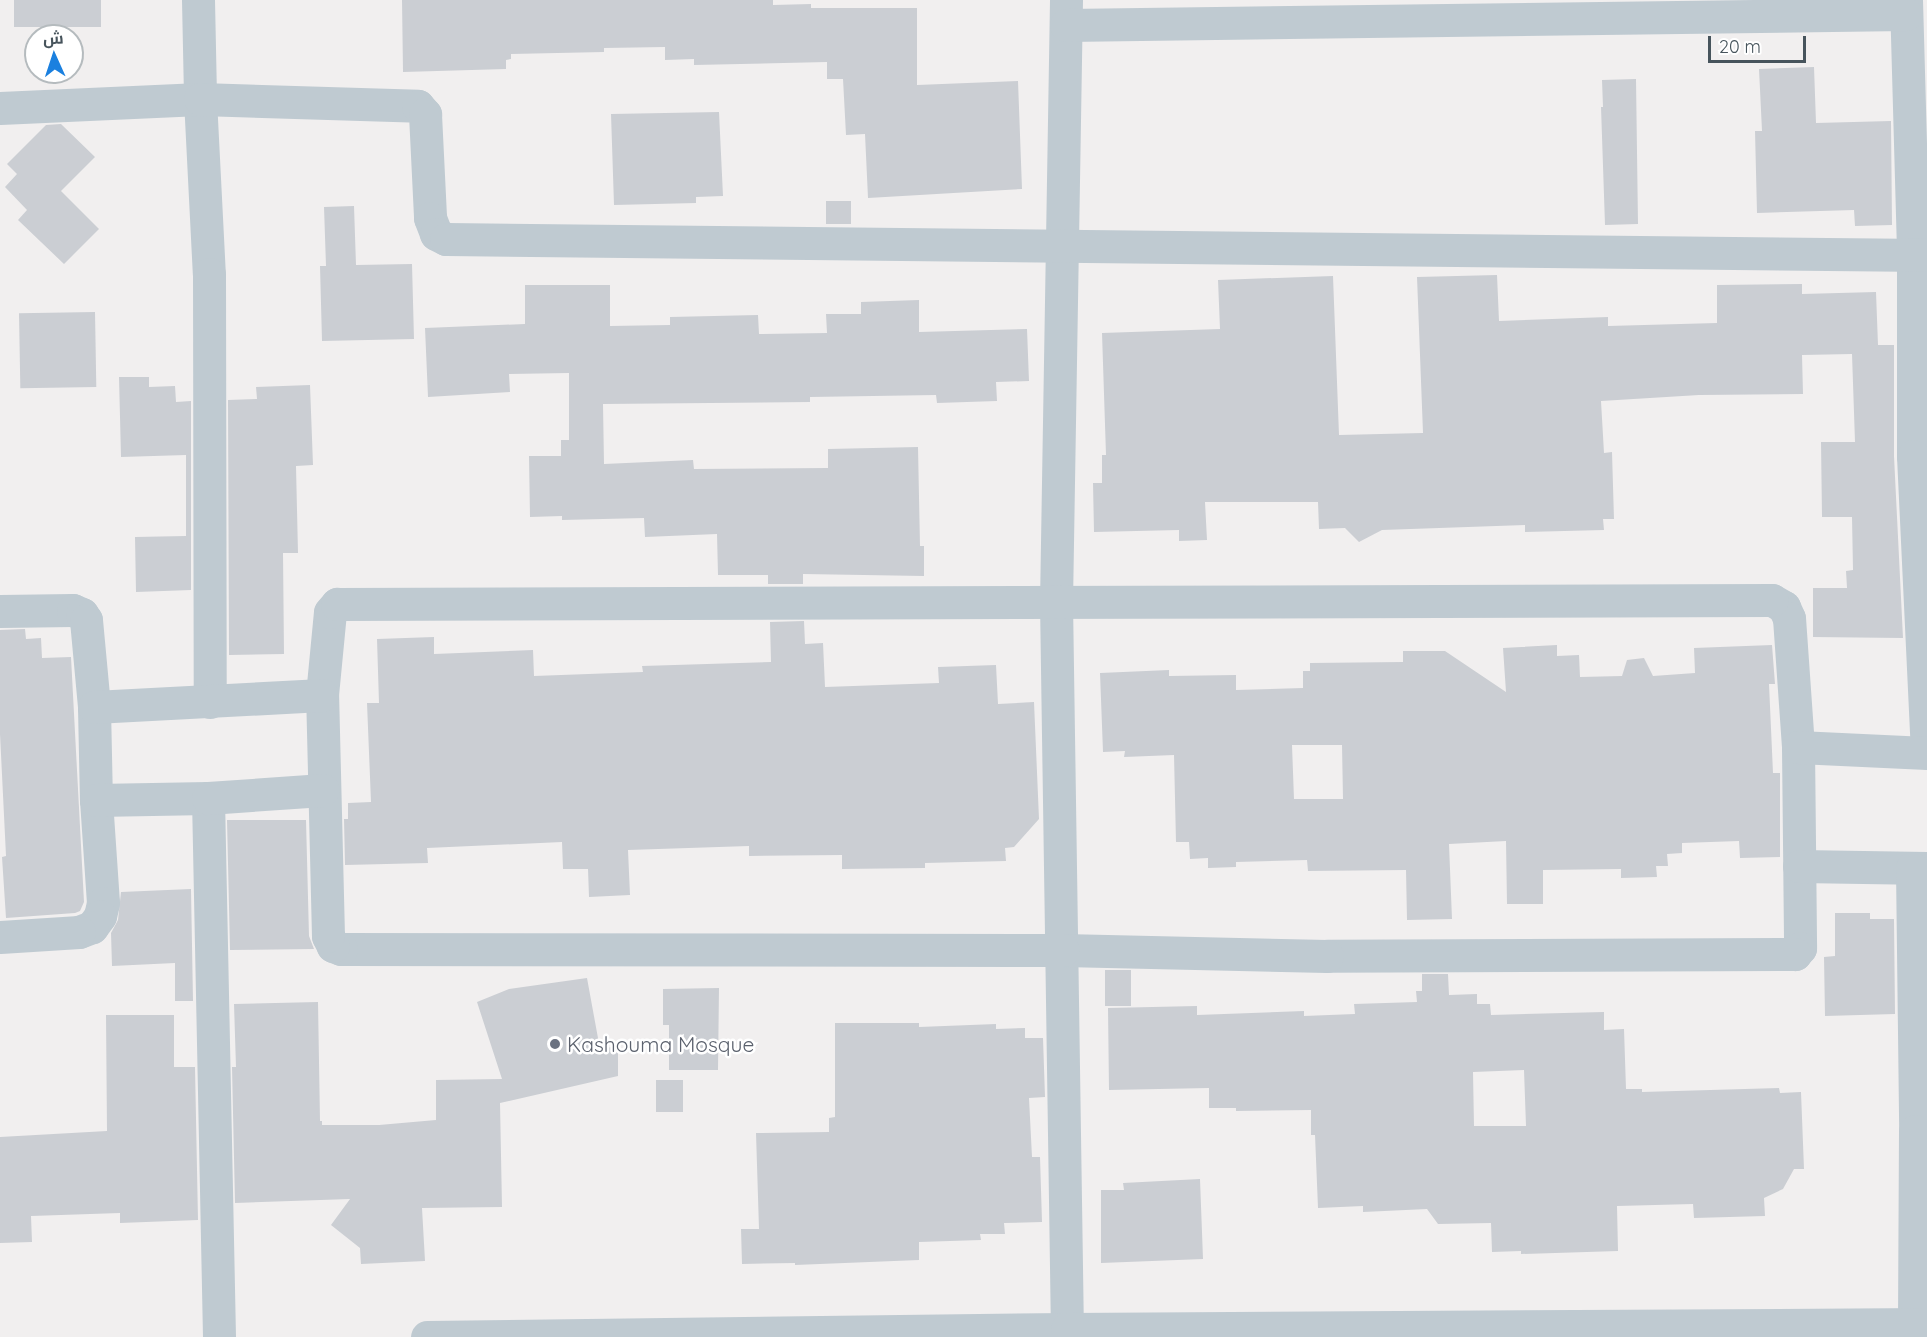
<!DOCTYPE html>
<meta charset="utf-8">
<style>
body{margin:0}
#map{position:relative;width:1927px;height:1337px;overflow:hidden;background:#f1efef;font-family:Quicksand,Cairo,sans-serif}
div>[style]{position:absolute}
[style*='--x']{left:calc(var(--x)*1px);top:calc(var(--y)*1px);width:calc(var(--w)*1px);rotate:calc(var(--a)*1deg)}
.building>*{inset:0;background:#cbced3;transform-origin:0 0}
.minor>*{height:33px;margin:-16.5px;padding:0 16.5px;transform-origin:16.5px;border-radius:16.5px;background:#bfcad1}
.dots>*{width:16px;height:16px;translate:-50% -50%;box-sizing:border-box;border:3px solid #fff;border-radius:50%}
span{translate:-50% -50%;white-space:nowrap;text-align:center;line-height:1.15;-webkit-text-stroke:5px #fff;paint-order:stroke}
.worship-label{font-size:21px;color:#5b616d}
.left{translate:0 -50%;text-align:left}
.north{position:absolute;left:24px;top:24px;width:60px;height:60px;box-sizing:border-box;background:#fff;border:2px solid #b5bbbe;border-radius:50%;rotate:357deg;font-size:16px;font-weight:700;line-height:24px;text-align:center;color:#47545c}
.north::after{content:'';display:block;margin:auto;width:21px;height:27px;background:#1b80df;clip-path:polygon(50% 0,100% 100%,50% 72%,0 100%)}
.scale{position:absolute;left:1708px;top:36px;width:98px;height:27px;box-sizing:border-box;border:3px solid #47545c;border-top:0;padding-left:8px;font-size:18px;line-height:21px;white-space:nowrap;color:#47545c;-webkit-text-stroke:4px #fff;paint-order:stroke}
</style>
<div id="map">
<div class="building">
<i style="left:14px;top:0;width:87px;height:27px"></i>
<i style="clip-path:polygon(402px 0,773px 0,773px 5px,811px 4px,811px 8px,917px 8px,917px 85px,1018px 81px,1022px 189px,868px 198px,865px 134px,846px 135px,843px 79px,827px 79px,827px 62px,694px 65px,694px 59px,665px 60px,665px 47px,604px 48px,604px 52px,511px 54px,511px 59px,506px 60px,506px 69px,403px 72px)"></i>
<i style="clip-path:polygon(1814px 67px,1816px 123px,1891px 121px,1892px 225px,1855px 226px,1854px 210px,1757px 213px,1755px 131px,1762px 131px,1759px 69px)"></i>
<i style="clip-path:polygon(1636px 79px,1638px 224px,1605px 225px,1601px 107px,1603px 107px,1602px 80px)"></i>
<i style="clip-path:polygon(719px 112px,723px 196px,696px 197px,696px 203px,614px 205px,611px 114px)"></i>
<i style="clip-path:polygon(61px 124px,95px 157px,61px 191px,99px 229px,64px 264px,18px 220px,27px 210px,5px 187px,17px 174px,7px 164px,46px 125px)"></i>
<i style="left:826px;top:201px;width:25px;height:23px"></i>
<i style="clip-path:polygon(354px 206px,356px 265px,412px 264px,414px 339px,322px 341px,320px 266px,326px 266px,324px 207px)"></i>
<i style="clip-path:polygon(1497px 275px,1499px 321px,1608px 317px,1608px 326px,1717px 323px,1717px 285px,1802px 284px,1802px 294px,1876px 292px,1878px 345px,1894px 345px,1894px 456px,1903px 638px,1813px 637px,1813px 588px,1847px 588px,1846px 571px,1853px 570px,1852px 517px,1822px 517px,1821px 442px,1855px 442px,1852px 354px,1802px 355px,1803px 394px,1699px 395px,1601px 401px,1604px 453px,1612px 452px,1614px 519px,1603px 519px,1604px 530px,1525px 532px,1525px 525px,1382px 530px,1359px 542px,1345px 528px,1319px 529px,1318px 502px,1205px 502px,1207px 540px,1179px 541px,1179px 530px,1094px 532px,1093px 483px,1102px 483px,1102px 455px,1106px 455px,1102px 333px,1220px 329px,1218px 280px,1333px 276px,1339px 435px,1423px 433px,1417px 277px)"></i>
<i style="clip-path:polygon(525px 285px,610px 285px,610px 326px,670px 325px,670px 317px,758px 315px,759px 334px,827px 333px,826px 314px,861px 314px,861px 302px,919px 300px,919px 332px,1027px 329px,1029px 381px,996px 382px,997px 401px,937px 403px,936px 395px,810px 397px,810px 402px,603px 404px,604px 464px,693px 460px,694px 469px,828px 468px,828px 449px,918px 447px,920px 546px,924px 546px,924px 576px,803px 574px,803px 584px,768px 584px,768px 575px,718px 575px,717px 534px,645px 537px,644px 518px,562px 520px,562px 516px,530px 517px,529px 456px,561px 456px,561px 440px,569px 440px,569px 373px,509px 374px,510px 392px,428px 397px,425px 328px,525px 324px)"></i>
<i style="left:95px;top:312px;width:75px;height:76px;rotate:89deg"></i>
<i style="clip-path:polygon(119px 377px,149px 377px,149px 387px,175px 386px,176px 402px,191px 401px,191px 590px,136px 592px,135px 537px,186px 536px,186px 455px,121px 457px)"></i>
<i style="clip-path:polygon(310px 385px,313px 465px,296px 466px,298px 553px,283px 553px,284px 654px,229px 655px,228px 400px,257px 399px,256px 387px)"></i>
<i style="clip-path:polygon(804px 621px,805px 644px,823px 643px,825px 687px,939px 683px,938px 667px,996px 665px,998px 704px,1034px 702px,1039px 819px,1014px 847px,1005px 848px,1006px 861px,925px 863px,925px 868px,842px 869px,842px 855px,749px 856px,749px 846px,628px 850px,630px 895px,589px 897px,588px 869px,563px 869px,562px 842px,427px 848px,428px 863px,345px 865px,344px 819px,348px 819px,348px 803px,371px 802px,367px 703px,379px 703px,377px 639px,434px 637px,434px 654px,533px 650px,534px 676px,643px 672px,642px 666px,771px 662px,770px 622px)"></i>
<i style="clip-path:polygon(25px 629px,26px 639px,41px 638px,42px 658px,71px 657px,84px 902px,80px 911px,75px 913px,6px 918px,2px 857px,6px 856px,0 734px,0 630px)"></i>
<i style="clip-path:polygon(evenodd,1557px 645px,1557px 656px,1579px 655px,1580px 677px,1622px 676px,1627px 660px,1644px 658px,1653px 676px,1695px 673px,1694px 648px,1772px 645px,1775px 684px,1769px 684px,1773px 773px,1780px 773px,1780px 857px,1740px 858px,1739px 841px,1682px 843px,1682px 853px,1667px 854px,1668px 866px,1656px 866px,1657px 877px,1621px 878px,1621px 869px,1543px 870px,1543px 904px,1507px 904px,1506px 841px,1449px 844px,1452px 919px,1407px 920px,1406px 870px,1308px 871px,1307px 860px,1236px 862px,1236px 867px,1208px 868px,1208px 858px,1190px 859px,1189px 842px,1176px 842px,1174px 755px,1124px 757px,1125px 751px,1103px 752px,1100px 673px,1169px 670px,1169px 676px,1236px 675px,1236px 690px,1303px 688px,1303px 671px,1310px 671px,1310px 663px,1403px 662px,1403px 651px,1445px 651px,1506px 692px,1503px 648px,1557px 645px,1292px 745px,1342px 745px,1343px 799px,1294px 799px,1292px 745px)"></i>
<i style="clip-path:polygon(227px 820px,306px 820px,309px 936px,314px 949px,230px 950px)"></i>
<i style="clip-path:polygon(191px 889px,193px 1001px,175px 1001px,175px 963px,112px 966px,111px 933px,118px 920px,121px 892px)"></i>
<i style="clip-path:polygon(1835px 913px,1870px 913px,1870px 919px,1894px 919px,1895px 1014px,1825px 1016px,1824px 957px,1835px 956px)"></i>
<i style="left:1105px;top:970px;width:26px;height:36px"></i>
<i style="clip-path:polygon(evenodd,1422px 974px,1448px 974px,1449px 995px,1477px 994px,1477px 1004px,1490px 1004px,1491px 1015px,1604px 1012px,1604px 1030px,1624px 1029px,1626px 1089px,1642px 1089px,1642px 1092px,1779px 1088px,1780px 1093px,1801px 1092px,1804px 1169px,1794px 1169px,1783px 1189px,1764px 1198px,1765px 1216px,1694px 1218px,1693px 1204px,1617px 1206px,1618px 1251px,1521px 1254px,1521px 1251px,1492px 1252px,1491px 1223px,1438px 1224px,1427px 1209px,1363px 1212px,1363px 1206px,1318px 1208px,1315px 1135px,1311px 1135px,1311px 1110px,1236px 1111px,1236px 1108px,1209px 1108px,1209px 1088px,1109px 1090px,1108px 1008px,1197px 1006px,1197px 1015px,1304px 1011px,1304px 1016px,1355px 1014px,1354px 1004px,1417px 1002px,1416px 991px,1422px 991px,1422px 974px,1524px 1070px,1526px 1126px,1474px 1126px,1473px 1072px,1524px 1070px)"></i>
<i style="clip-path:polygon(587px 978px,600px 1049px,618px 1046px,618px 1076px,500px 1103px,502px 1207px,422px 1208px,425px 1261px,361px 1264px,360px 1248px,331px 1225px,350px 1199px,235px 1203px,232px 1067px,236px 1067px,234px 1004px,318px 1002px,320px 1121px,322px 1121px,322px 1125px,379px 1125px,436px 1120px,436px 1080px,502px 1079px,477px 1002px,509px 989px)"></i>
<i style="clip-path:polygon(719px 988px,718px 1070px,669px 1070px,669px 1025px,663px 1025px,663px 989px)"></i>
<i style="clip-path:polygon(106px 1015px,174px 1015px,174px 1067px,195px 1067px,198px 1220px,120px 1223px,120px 1213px,31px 1216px,32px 1242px,0 1243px,0 1137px,107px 1131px)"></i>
<i style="clip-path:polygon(835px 1023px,919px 1023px,919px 1027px,996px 1024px,996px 1029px,1025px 1028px,1025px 1038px,1043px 1038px,1045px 1097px,1029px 1098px,1032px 1157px,1040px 1157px,1042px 1222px,1004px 1223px,1005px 1234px,980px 1234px,981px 1240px,919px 1242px,919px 1260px,795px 1265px,795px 1263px,742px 1264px,741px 1229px,759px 1229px,756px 1133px,829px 1132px,829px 1118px,835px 1117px)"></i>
<i style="left:656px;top:1080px;width:27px;height:32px"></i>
<i style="clip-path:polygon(1200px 1179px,1203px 1259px,1101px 1263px,1101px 1190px,1124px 1190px,1123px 1183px)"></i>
</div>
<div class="minor">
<i style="--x:198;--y:0;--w:99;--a:88.8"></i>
<i style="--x:200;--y:99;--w:175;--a:87.1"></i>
<i style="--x:209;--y:274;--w:428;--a:89.9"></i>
<i style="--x:1066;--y:0;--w:601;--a:90.95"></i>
<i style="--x:1056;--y:601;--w:736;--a:89.14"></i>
<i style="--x:1906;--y:0;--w:254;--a:88.4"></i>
<i style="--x:1913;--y:254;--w:202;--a:90"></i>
<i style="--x:1913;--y:456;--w:297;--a:87.3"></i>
<i style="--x:1066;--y:25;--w:840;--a:-0.75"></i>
<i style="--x:0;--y:108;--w:200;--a:-2.6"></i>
<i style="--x:200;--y:99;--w:218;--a:1.8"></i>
<i style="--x:418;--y:106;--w:11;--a:49"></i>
<i style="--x:425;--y:114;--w:104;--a:87.2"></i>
<i style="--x:430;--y:218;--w:17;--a:69"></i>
<i style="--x:436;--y:234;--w:11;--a:27"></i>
<i style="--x:446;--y:239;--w:1481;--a:0.62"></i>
<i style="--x:1772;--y:600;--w:14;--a:30"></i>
<i style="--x:1784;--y:607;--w:12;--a:66"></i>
<i style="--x:1789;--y:618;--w:129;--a:86"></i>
<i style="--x:1798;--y:747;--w:201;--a:89.4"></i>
<i style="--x:1800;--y:948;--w:8;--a:130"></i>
<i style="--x:1795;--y:954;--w:468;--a:179.8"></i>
<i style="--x:1327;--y:956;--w:264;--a:-178.7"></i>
<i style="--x:1063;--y:950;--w:722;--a:-179.92"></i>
<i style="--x:341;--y:949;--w:9;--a:-159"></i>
<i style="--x:333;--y:946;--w:11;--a:-117"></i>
<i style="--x:328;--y:936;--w:241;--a:-91.4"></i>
<i style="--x:322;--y:695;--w:83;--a:-84.5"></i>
<i style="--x:330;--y:612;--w:11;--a:-49"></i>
<i style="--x:337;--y:604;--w:1435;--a:-0.16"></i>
<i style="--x:0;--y:611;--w:73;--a:-0.8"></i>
<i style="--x:73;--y:610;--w:10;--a:24"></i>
<i style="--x:82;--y:614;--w:7;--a:56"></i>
<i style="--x:86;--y:620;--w:87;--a:84.7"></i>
<i style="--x:94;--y:707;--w:93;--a:88.8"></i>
<i style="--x:96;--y:800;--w:103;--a:86.1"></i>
<i style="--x:103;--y:903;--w:13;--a:103"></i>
<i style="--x:100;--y:916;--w:14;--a:126"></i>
<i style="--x:92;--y:927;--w:14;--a:159"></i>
<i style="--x:79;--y:932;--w:79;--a:176.4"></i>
<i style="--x:94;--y:707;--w:228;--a:-3"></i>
<i style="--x:1798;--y:747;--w:129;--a:2.7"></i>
<i style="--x:208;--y:798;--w:539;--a:88.83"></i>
<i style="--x:96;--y:800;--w:112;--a:-1"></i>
<i style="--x:208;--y:798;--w:115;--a:-4"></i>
<i style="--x:1799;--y:866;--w:128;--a:0.9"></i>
<i style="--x:1912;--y:868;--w:263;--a:89.3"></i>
<i style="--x:1915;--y:1131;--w:206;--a:90.3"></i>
<i style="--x:427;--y:1337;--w:640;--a:-0.72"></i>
<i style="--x:1067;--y:1329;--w:860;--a:-0.33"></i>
</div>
<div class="dots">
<i style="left:555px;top:1044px;background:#6b7280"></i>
</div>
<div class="worship-label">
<span class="left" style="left:567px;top:1044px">Kashouma Mosque</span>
</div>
<div class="north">ش</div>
<div class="scale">20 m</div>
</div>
